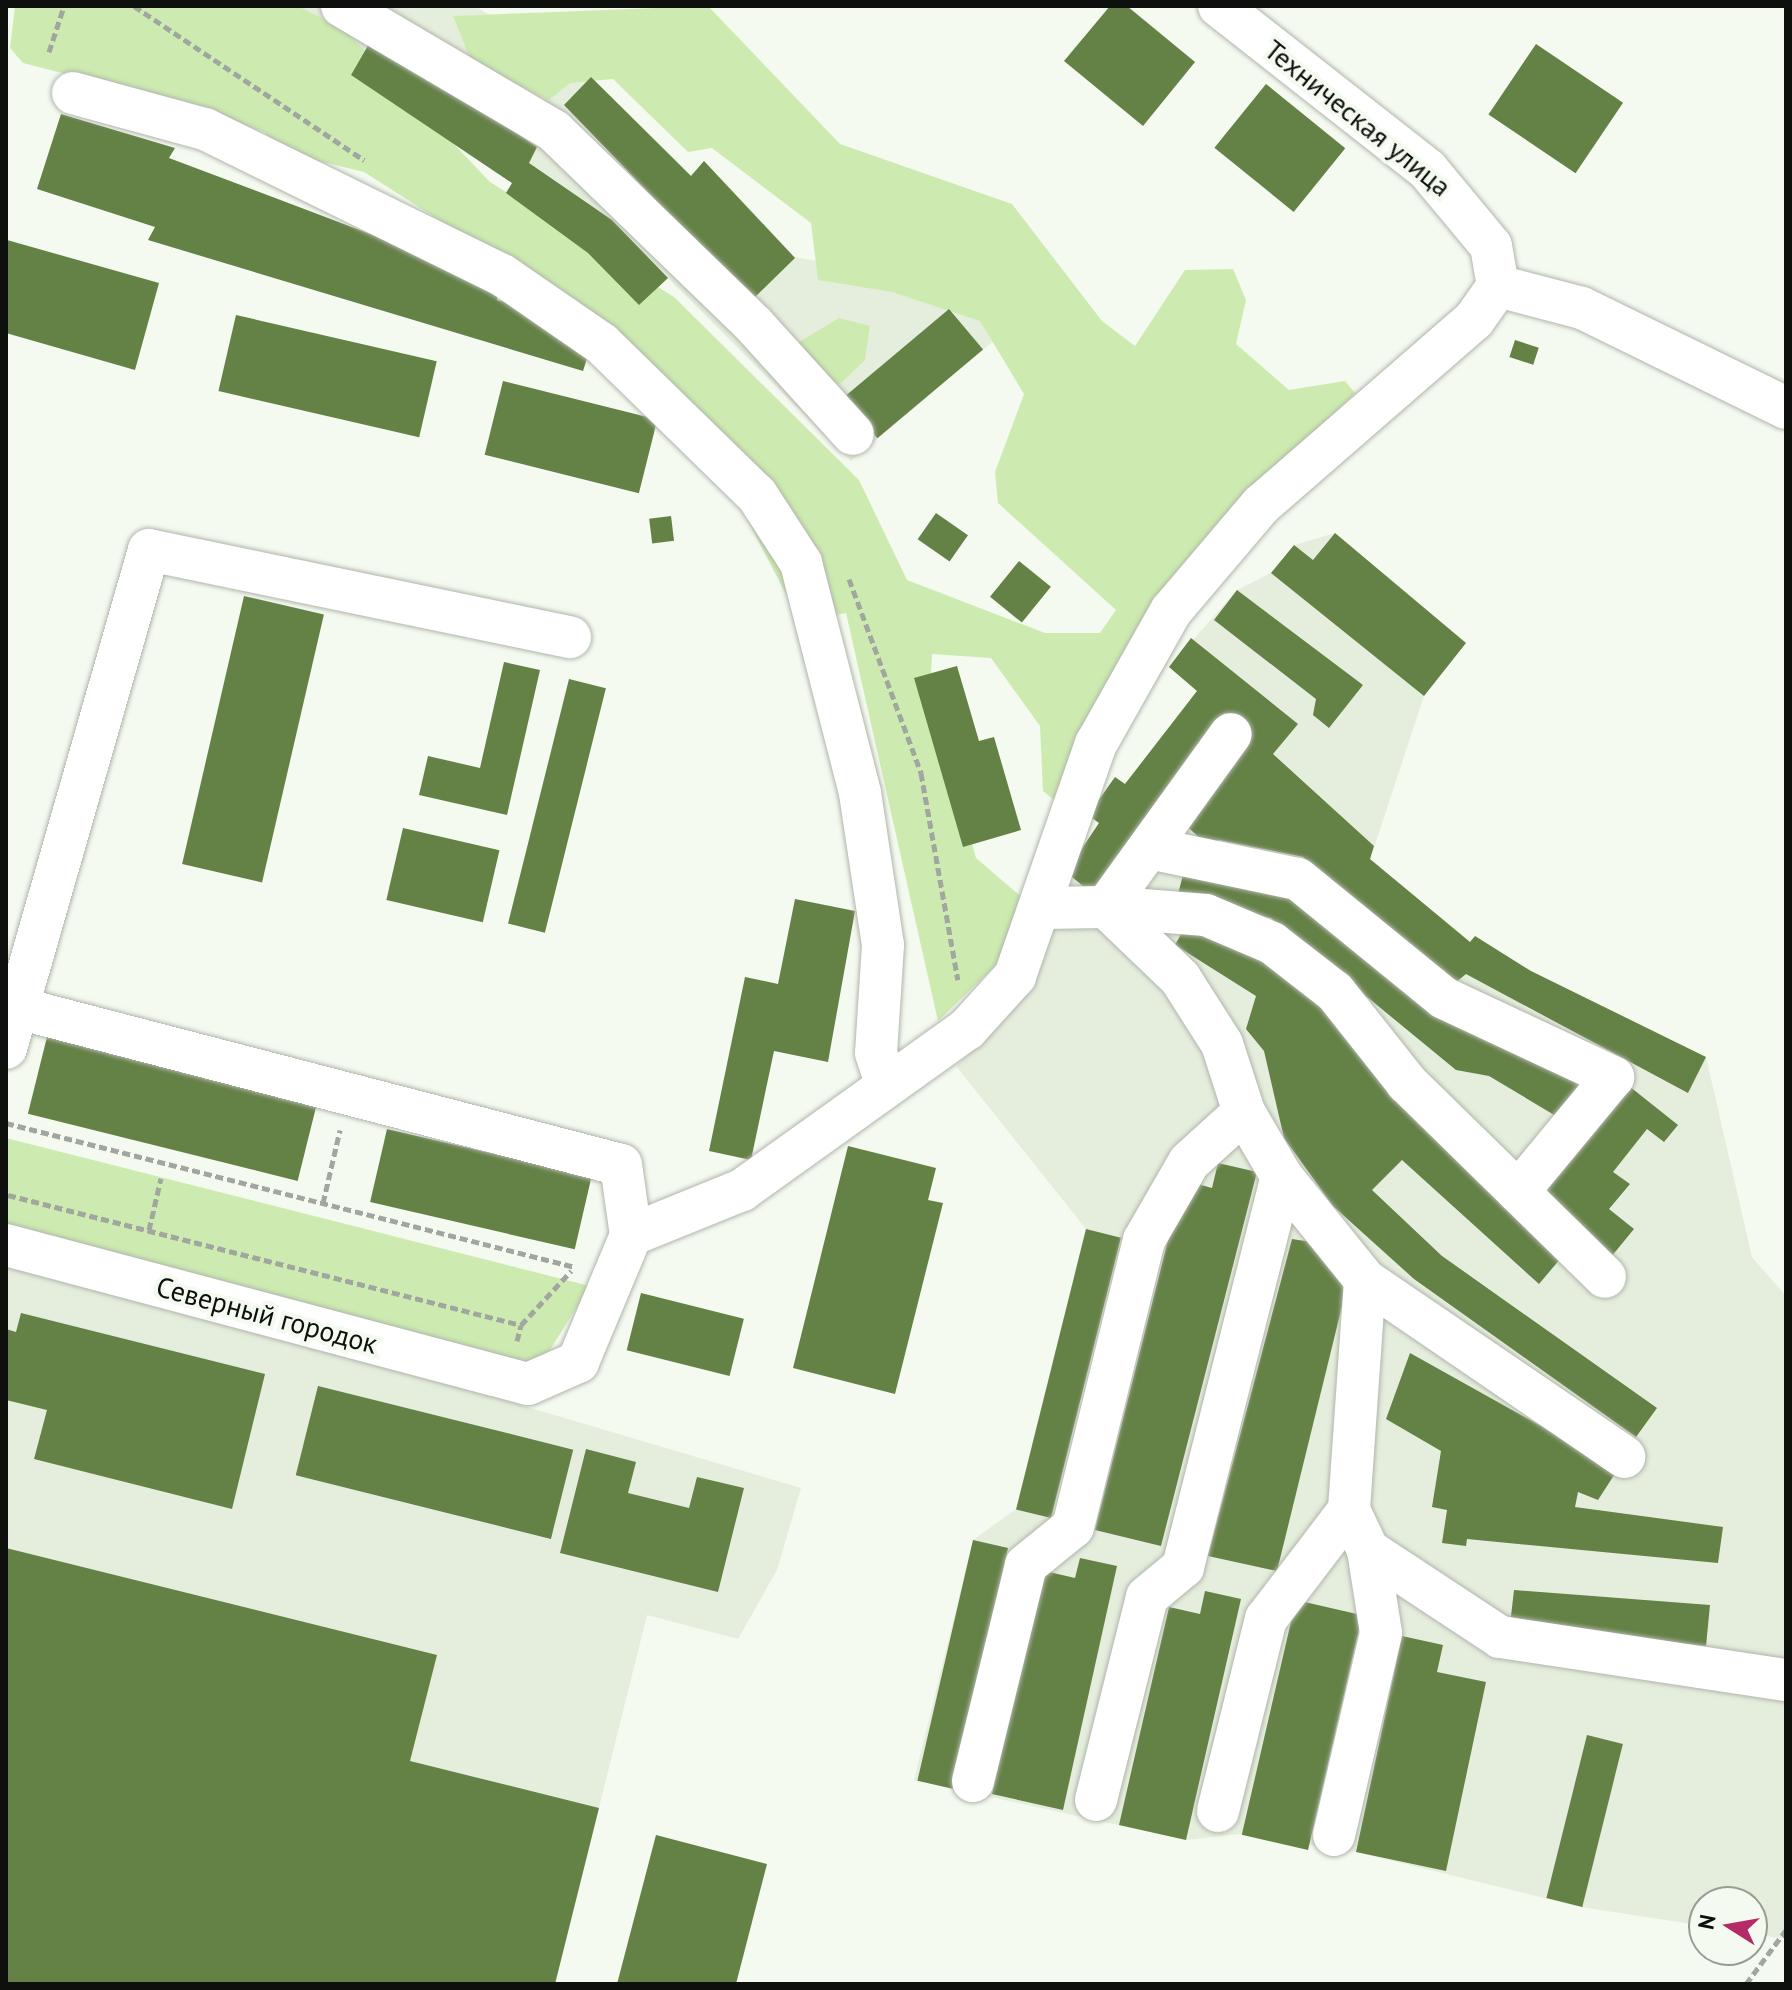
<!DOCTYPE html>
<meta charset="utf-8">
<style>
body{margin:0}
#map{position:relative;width:1792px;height:1990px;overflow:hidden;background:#f4faf0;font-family:"PT Sans",sans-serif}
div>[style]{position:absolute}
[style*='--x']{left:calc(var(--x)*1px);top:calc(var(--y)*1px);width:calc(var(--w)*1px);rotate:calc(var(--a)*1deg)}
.built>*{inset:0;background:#e5eedd}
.green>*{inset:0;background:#cdebb0}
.building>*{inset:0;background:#648146;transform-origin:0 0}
.path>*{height:5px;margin-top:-2.5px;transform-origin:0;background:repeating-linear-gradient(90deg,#a1a69e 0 8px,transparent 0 12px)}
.roads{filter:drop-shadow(0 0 2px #b0b5ab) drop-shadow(0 0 2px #b0b5ab)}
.minor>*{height:42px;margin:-21px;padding:0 21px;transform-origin:21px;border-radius:21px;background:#fff}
span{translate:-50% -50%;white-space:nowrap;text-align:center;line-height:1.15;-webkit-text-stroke:8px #f4faf0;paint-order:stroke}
.street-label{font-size:28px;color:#0e100d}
.frame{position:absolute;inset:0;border:8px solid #0e100d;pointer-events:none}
.north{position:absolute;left:1688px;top:1886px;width:80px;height:80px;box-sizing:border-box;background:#f4faf0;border:2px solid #989c95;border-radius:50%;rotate:281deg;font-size:22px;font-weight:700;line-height:32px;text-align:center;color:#0e100d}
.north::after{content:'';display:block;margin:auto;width:28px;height:36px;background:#b52b68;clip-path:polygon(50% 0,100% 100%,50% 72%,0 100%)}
</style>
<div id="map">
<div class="built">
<i style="clip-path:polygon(248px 6px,475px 6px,591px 77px,691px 175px,704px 161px,795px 257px,975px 290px,1008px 329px,851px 461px,668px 278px,639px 305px,512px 183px)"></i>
<i style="clip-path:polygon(1335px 533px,1466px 643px,1424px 696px,1370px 860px,1470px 942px,1475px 936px,1531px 972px,1706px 1057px,1752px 1257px,1786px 1296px,1786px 1939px,1752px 1934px,1752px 1902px,1704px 1902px,1704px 1926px,1581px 1907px,1356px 1852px,1240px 1834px,1186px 1840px,914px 1780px,973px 1540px,1016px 1509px,1086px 1229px,956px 1066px,975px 1048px,1099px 824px,1088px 815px,1115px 777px,1125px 784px,1197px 691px,1169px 667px,1237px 590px,1271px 573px,1294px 545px)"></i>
<i style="clip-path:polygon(6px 1264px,318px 1345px,801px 1488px,777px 1570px,738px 1639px,647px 1615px,555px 1984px,6px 1984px)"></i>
</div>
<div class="green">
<i style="clip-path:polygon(15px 6px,298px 6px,345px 30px,490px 182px,674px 297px,859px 480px,907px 580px,1045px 633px,1100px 633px,1116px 610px,998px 503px,995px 472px,1024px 394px,980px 321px,892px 292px,818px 280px,811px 223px,712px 148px,688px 152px,613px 79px,570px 83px,549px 100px,471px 61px,453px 16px,708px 6px,840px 144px,1012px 204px,1102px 321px,1135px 346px,1185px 270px,1233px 269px,1246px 300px,1236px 344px,1289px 390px,1345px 381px,1355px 393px,1256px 492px,1059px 804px,1043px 791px,1040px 726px,991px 658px,932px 654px,930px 692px,976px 858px,1024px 899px,997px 964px,938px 1021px,846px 613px,801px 623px,736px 498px,544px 287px,364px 172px,290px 154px,264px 132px,186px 105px,23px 63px,10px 48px)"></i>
<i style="clip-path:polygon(839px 318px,870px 326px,865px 360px,840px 384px,825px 382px,796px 344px)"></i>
<i style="clip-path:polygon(6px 1138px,590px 1286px,543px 1361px,512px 1368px,6px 1235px)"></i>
</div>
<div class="building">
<i style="clip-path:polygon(1110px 6px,1127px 6px,1195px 62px,1143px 126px,1064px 61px)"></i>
<i style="clip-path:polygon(373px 37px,537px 147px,529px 163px,612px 220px,668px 278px,639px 305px,588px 253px,506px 193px,512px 183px,351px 75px)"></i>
<i style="left:1536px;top:44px;width:105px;height:85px;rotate:34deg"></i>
<i style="clip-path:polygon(591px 77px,691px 176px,704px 161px,795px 258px,752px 300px,564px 105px)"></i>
<i style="left:1266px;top:84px;width:102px;height:82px;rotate:39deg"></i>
<i style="clip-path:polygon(61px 114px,175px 148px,169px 158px,500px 283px,497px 300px,539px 312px,591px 346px,583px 371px,148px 240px,155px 227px,37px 189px)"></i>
<i style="clip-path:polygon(7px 240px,159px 283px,135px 370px,6px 333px)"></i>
<i style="left:949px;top:309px;width:53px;height:138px;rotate:50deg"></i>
<i style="left:236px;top:315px;width:206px;height:78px;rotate:13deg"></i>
<i style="left:1515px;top:340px;width:25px;height:18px;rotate:18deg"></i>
<i style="left:503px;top:381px;width:159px;height:76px;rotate:14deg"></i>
<i style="left:936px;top:513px;width:39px;height:32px;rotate:35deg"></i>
<i style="left:671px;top:516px;width:25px;height:22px;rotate:83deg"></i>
<i style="clip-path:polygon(1335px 533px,1466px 643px,1424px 696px,1271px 573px,1294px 545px,1313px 560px)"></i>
<i style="left:1019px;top:561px;width:41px;height:46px;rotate:39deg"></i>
<i style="clip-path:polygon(1237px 590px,1363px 685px,1329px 728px,1313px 715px,1316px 699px,1214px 620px)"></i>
<i style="left:244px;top:596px;width:82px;height:275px;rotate:13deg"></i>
<i style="clip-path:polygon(1191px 638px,1298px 724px,1273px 754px,1374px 846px,1370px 859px,1470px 942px,1475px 936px,1531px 971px,1706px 1057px,1688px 1093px,1466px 974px,1455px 983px,1303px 857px,1219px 840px,1210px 847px,1183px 823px,1251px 735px,1225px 713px,1095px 896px,1066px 872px,1099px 823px,1088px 815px,1115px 777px,1125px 784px,1197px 691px,1169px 667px)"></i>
<i style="clip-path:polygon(504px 662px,540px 670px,507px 815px,419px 795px,428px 756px,480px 768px)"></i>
<i style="clip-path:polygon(957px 666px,979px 741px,994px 737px,1021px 830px,963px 847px,914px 678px)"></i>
<i style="left:569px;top:679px;width:38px;height:252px;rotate:14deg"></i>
<i style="left:403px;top:828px;width:99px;height:74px;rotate:13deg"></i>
<i style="clip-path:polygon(1184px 871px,1315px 903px,1591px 1085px,1561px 1119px,1489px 1076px,1456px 1070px,1271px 918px,1177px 898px)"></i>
<i style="clip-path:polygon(795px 899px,855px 911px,828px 1062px,774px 1051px,751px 1160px,709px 1151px,745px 977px,778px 984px)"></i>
<i style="clip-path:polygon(1186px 925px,1305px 982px,1468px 1156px,1461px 1165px,1561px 1258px,1539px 1284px,1402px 1160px,1372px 1190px,1442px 1256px,1657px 1408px,1636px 1437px,1414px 1279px,1333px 1206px,1284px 1138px,1264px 1051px,1246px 1029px,1256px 996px,1175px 945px)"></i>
<i style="left:47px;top:1037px;width:278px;height:79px;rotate:14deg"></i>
<i style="clip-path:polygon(1629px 1086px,1678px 1125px,1664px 1142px,1647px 1129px,1613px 1172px,1630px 1184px,1609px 1209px,1634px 1229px,1611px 1257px,1539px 1199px)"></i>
<i style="left:387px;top:1129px;width:210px;height:75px;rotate:13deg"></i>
<i style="clip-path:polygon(848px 1146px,936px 1168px,928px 1200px,943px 1203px,895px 1394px,793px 1368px)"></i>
<i style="clip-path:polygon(1218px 1163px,1257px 1172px,1161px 1546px,1095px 1530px,1170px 1232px,1194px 1183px,1212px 1188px)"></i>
<i style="left:1086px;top:1229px;width:36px;height:289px;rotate:14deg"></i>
<i style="clip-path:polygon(1292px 1239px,1318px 1243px,1346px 1290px,1277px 1571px,1208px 1556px)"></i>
<i style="left:641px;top:1293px;width:106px;height:59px;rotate:14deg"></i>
<i style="clip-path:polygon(21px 1313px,265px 1374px,232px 1509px,34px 1459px,47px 1410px,6px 1400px,6px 1329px,16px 1332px)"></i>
<i style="clip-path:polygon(1410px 1353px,1618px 1469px,1598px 1500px,1578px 1492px,1575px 1507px,1723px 1527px,1718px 1563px,1467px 1539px,1466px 1546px,1442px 1543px,1447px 1510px,1432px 1507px,1441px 1451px,1386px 1419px)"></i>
<i style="left:318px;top:1386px;width:263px;height:92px;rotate:14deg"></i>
<i style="clip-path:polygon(586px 1449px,636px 1462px,628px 1493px,689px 1508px,697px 1477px,744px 1488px,718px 1592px,560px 1553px)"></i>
<i style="left:973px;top:1540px;width:36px;height:247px;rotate:13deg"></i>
<i style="clip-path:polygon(6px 1548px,437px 1655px,410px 1761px,599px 1808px,555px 1984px,6px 1984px)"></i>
<i style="clip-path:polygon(1080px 1558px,1117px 1566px,1063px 1810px,992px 1794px,1045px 1571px,1075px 1578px)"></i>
<i style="clip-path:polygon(1514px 1590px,1710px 1605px,1706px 1646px,1510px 1625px)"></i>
<i style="clip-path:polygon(1205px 1591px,1241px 1599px,1186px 1840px,1119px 1825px,1169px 1607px,1200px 1614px)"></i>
<i style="left:1296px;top:1600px;width:68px;height:241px;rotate:13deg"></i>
<i style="clip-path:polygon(1402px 1636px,1443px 1645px,1437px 1672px,1486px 1682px,1446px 1871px,1356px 1852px)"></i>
<i style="left:1587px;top:1735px;width:37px;height:168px;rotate:14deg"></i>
<i style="clip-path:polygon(656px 1835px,767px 1864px,736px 1984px,617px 1984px)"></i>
</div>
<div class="path">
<i style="--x:134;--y:6;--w:277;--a:33.8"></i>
<i style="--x:49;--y:52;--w:48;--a:-71.9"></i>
<i style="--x:849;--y:579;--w:207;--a:69.6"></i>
<i style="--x:921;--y:773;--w:210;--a:79.9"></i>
<i style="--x:6;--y:1123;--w:587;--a:14.2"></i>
<i style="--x:8;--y:1195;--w:529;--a:14.22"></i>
<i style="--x:323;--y:1203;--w:75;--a:-76.9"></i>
<i style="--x:149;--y:1230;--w:53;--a:-77"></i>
<i style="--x:517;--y:1341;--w:16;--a:-76"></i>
<i style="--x:521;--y:1325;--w:74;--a:-47.2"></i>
<i style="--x:1746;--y:1984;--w:67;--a:-53.5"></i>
</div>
<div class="roads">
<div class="minor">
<i style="--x:342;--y:6;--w:246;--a:30.5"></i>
<i style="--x:554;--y:131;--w:279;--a:44.1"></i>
<i style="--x:754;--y:325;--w:147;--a:47.8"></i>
<i style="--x:1219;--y:6;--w:264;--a:38.1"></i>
<i style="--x:1427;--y:169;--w:100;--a:50.3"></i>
<i style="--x:1491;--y:246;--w:41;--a:80.1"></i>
<i style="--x:73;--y:93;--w:137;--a:15.3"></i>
<i style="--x:205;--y:129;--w:331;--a:26.2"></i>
<i style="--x:502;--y:275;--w:121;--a:34.6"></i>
<i style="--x:602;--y:344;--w:216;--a:44.3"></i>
<i style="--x:757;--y:495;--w:81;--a:57.1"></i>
<i style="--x:801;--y:563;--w:237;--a:75.6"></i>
<i style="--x:860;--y:793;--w:154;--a:81.4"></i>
<i style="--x:883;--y:945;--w:108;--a:93.7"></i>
<i style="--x:876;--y:1053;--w:33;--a:72"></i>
<i style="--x:1498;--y:286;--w:87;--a:14.7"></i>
<i style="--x:1582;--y:308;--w:227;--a:26.1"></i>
<i style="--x:1149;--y:848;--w:152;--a:11.8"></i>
<i style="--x:1298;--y:879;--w:188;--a:39.2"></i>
<i style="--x:1444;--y:998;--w:187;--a:25.1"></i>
<i style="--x:1613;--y:1077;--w:149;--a:129.6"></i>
<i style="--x:1106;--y:907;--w:100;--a:4.6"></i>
<i style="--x:1206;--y:915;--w:72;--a:23"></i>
<i style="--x:1272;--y:943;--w:80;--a:37.9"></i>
<i style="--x:1335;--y:992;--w:116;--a:51.6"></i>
<i style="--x:1407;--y:1083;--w:277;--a:44.4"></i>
<i style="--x:1106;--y:907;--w:213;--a:-54.2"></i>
<i style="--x:1043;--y:908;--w:63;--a:-0.9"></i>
<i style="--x:1106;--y:907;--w:103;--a:43.8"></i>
<i style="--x:1180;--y:978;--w:78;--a:57.5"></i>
<i style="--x:1222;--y:1044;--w:71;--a:72.1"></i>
<i style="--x:1244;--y:1112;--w:75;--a:59.7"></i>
<i style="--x:1282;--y:1177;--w:132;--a:51.1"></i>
<i style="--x:1365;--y:1280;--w:231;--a:94"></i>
<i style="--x:1349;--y:1510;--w:44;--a:64.6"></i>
<i style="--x:1368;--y:1550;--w:158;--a:33.4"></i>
<i style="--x:1500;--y:1637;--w:289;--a:8.6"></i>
<i style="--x:18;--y:1008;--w:623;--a:14.59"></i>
<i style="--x:621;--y:1165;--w:71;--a:81.9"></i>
<i style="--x:6;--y:1048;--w:518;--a:-73.98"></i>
<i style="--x:149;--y:550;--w:430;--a:11.7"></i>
<i style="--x:6;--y:1245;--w:540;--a:14.91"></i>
<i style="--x:528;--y:1384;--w:55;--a:-23.7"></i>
<i style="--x:578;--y:1362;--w:138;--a:-67.3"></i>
<i style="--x:631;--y:1235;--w:120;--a:-22.1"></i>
<i style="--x:742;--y:1190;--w:277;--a:-35.6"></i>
<i style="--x:967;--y:1029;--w:72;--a:-47.8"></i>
<i style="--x:1015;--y:976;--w:246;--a:-70.8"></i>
<i style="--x:1096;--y:744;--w:153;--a:-60.6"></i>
<i style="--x:1171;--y:611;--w:139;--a:-49.7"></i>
<i style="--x:1261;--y:505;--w:282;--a:-41"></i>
<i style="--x:1474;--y:320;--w:42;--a:-54.8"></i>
<i style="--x:1365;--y:1280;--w:314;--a:34.3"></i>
<i style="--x:973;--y:1781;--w:222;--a:-76.2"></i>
<i style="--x:1026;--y:1565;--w:60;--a:-39"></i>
<i style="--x:1073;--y:1527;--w:296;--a:-76.1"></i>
<i style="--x:1144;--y:1240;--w:90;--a:-60"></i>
<i style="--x:1189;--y:1162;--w:74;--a:-42.3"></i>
<i style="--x:1096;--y:1800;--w:209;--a:-75.9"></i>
<i style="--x:1147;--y:1597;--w:47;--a:-39.8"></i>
<i style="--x:1183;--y:1567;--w:402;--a:-75.8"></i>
<i style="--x:1218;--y:1811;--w:198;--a:-76"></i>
<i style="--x:1266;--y:1619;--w:137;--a:-52.7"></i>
<i style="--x:1334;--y:1835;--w:207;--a:-76.9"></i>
<i style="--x:1381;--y:1633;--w:84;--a:-98.9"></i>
</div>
</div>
<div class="street-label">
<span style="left:1358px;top:118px;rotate:39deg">Техническая улица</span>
<span style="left:267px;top:1315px;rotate:15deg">Северный городок</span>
</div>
<div class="frame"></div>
<div class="north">N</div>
</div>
